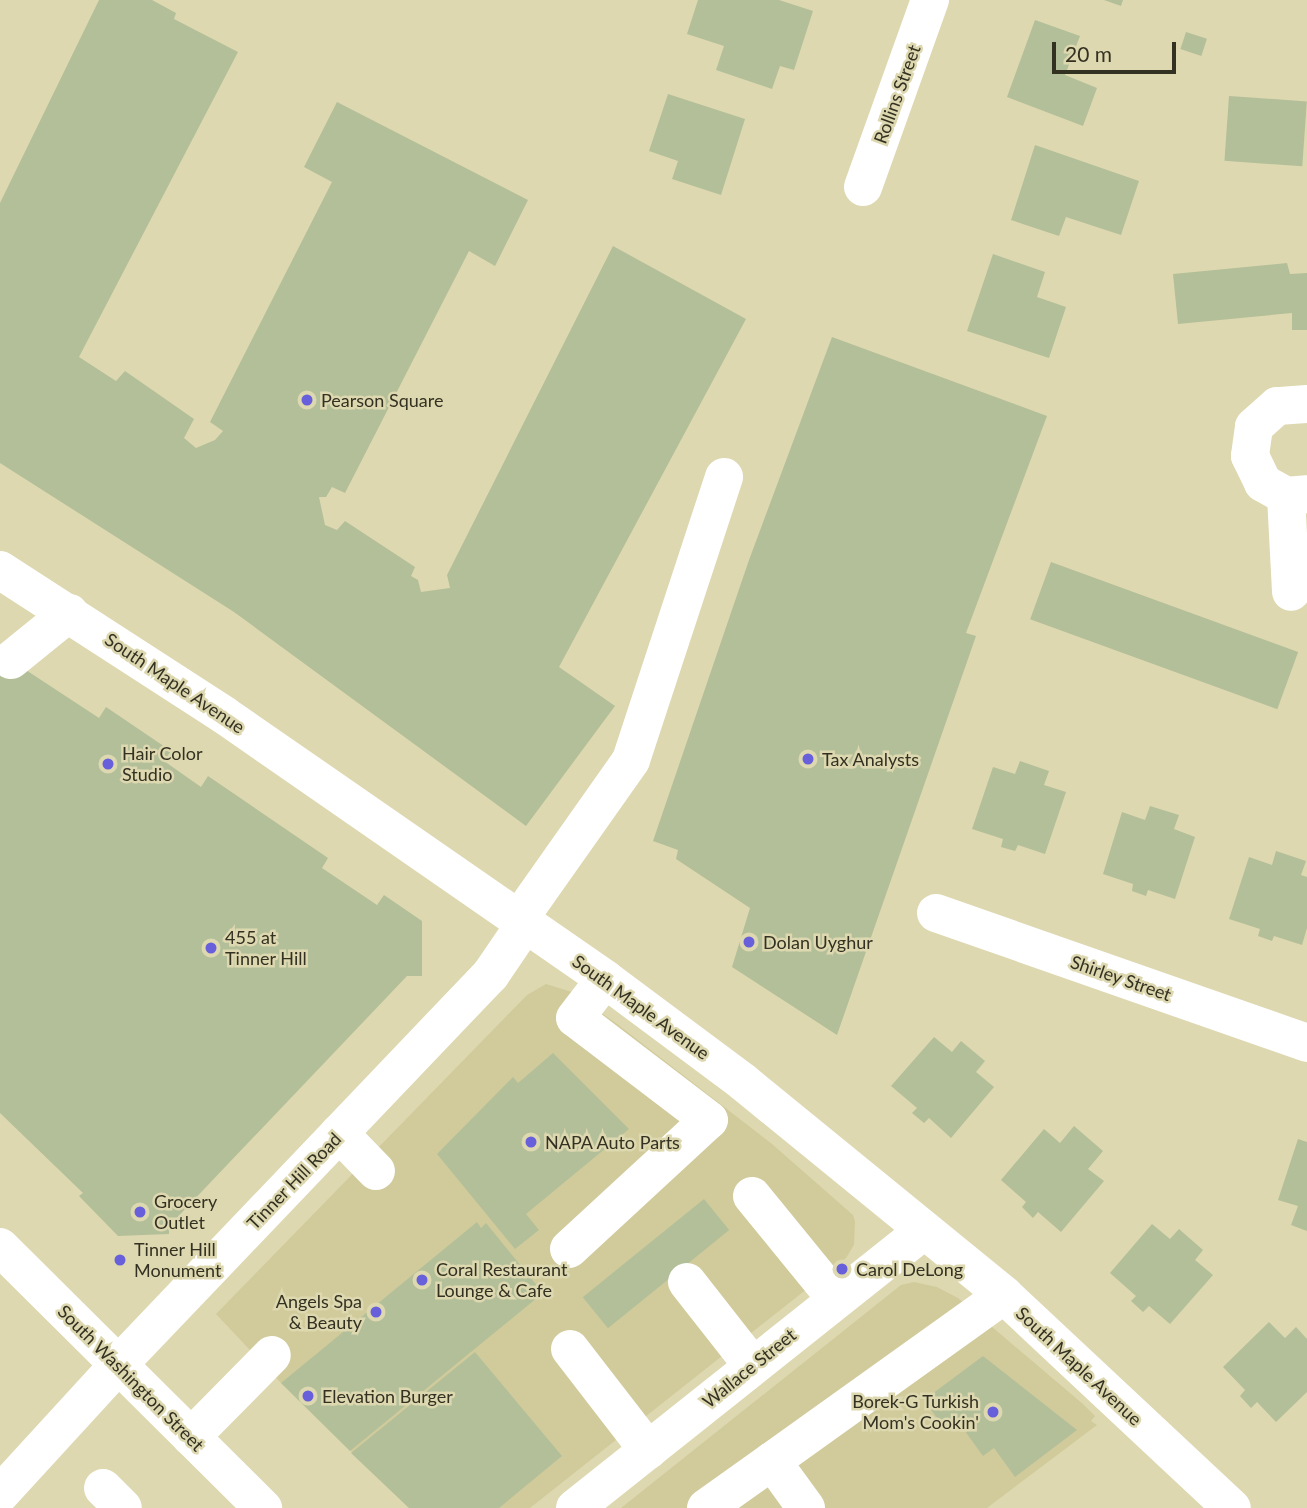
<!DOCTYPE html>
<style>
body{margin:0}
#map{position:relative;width:1307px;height:1508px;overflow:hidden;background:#ddd8b0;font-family:Lato,sans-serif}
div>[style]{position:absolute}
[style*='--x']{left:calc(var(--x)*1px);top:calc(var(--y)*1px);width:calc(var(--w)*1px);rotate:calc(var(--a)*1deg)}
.built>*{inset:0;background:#d1cb9b}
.building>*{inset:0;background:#b3bf99;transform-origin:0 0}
.minor>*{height:38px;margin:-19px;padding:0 19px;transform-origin:19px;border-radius:19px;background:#fff}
.major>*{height:38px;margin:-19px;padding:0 19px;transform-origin:19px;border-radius:19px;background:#fff}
.dots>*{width:19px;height:19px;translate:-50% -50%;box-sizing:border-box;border:4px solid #ddd8b0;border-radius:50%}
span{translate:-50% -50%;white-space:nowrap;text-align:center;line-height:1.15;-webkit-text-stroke:5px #ddd8b0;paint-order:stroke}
.street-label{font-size:18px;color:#333121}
.poi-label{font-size:18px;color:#333121}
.left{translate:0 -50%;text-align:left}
.right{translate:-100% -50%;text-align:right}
.scale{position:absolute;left:1052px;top:42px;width:124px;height:32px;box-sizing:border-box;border:4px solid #333121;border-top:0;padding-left:9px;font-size:21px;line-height:24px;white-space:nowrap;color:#333121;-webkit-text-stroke:5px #ddd8b0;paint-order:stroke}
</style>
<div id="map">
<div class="built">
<i style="clip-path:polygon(546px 984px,572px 992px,617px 1024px,772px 1144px,853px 1215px,855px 1221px,854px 1245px,846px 1258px,530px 1508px,409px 1508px,281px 1383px,216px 1314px,527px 995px)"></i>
<i style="clip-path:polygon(914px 1282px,937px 1287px,958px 1298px,1083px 1404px,1095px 1416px,1091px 1421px,1097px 1425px,987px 1508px,621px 1508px,901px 1285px)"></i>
</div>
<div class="building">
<i style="clip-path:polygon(99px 0,152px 0,176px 13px,174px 19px,238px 52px,79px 357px,116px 381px,125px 371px,194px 419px,184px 438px,196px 448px,215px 440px,223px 431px,210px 422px,332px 182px,304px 167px,337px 102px,528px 200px,495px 266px,469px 251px,345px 493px,332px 487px,326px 497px,319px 497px,325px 525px,337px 530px,345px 521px,415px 567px,411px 576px,418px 580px,421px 592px,450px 588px,447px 575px,613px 246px,746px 319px,559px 667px,615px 706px,526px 826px,234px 612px,0 463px,0 203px)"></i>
<i style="clip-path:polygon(698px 0,779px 0,813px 11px,794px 70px,780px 66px,772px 89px,716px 70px,724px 46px,687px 34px)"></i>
<i style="clip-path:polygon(1104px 0,1123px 0,1121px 6px)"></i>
<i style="clip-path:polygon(1035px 20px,1080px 36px,1065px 75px,1097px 88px,1083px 126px,1007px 97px)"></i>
<i style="left:1186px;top:32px;width:22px;height:18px;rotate:18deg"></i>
<i style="clip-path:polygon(668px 94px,745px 119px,721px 195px,672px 179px,678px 161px,649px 151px)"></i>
<i style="left:1229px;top:96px;width:78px;height:65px;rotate:4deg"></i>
<i style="clip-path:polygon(1035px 145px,1139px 181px,1121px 235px,1066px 217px,1059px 236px,1011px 220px)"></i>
<i style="clip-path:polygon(993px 254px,1045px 272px,1037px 297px,1066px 307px,1049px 358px,967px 331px)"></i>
<i style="clip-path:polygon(1287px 263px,1290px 274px,1307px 273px,1307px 330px,1292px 330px,1292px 313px,1178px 324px,1173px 274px)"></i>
<i style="clip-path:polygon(832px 337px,1047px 416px,966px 633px,976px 636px,837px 1035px,732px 967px,750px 908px,676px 859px,678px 850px,653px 841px,749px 560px)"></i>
<i style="left:1051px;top:562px;width:263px;height:61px;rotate:20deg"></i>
<i style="clip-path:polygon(0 653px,99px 718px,106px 707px,171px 751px,164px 761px,201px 787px,208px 776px,328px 858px,322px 868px,377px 905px,384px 895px,422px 921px,422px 976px,407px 976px,169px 1226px,169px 1234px,118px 1236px,79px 1196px,83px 1193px,0 1113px)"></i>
<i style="clip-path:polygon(1020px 761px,1049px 771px,1044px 785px,1066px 792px,1045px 854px,1018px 845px,1015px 851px,1001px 847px,1003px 839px,972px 829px,993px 767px,1015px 774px)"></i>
<i style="clip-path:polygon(1150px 806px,1179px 815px,1174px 829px,1195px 837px,1175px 899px,1148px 890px,1146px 896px,1132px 891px,1133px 884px,1103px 874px,1122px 812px,1145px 820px)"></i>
<i style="clip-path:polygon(1276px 851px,1306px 861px,1301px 875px,1307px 877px,1307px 928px,1302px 945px,1274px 936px,1272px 941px,1258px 936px,1260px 929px,1229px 919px,1249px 857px,1272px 865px)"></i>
<i style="clip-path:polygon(934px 1037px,952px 1052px,961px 1041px,985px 1061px,976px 1072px,994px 1087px,951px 1138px,929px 1118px,924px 1123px,912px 1113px,917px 1108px,891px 1086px)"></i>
<i style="clip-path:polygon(553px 1053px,629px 1129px,526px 1214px,539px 1230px,515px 1249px,437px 1154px,513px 1077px,518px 1083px)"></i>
<i style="clip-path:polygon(1074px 1126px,1103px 1151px,1088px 1169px,1104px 1181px,1061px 1232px,1038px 1212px,1033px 1218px,1022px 1207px,1026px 1202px,1001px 1180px,1044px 1129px,1060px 1143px)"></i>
<i style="clip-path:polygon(1298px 1139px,1307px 1142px,1307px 1231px,1291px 1225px,1298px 1206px,1278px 1200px)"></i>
<i style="left:704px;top:1199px;width:40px;height:156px;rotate:51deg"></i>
<i style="clip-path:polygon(477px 1222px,481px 1228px,486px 1223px,543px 1293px,350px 1451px,281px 1383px)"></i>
<i style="clip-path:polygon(1152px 1224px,1170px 1239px,1179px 1229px,1203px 1250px,1195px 1260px,1213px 1275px,1170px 1324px,1149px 1306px,1143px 1312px,1131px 1301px,1136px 1296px,1110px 1273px)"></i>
<i style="clip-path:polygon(1269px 1322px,1285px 1338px,1296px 1327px,1307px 1339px,1307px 1392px,1276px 1422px,1257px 1402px,1251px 1408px,1240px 1396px,1245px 1390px,1223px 1367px)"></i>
<i style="clip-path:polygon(475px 1352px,562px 1456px,499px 1508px,409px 1508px,351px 1453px)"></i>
<i style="clip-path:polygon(983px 1356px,1077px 1430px,1015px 1477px,994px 1448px,983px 1456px,959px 1423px,947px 1432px,924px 1400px)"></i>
</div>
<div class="minor">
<i style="--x:863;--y:187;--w:199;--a:-70.3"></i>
<i style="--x:1307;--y:404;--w:30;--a:176"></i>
<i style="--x:1277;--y:406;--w:31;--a:138"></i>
<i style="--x:1254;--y:427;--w:29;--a:98"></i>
<i style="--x:1250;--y:456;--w:30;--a:64"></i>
<i style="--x:1263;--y:483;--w:26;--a:29"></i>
<i style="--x:1286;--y:496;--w:21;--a:-5"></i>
<i style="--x:1286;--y:496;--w:96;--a:87"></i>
<i style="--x:0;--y:570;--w:267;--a:32.9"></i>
<i style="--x:224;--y:715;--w:464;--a:34.7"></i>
<i style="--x:605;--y:979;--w:172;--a:36.7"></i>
<i style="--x:743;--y:1082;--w:337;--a:39.2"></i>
<i style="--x:1004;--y:1295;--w:312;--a:43.1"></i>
<i style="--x:11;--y:660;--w:75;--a:-39"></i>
<i style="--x:936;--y:913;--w:393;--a:19.3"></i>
<i style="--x:519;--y:919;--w:194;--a:-54.8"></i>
<i style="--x:631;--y:760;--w:298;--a:-71.8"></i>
<i style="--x:339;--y:1133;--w:53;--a:45.8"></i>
<i style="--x:752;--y:1196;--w:133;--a:50.8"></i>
<i style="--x:569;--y:1249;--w:190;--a:-42.7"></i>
<i style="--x:709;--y:1120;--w:168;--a:-142.7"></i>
<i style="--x:575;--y:1018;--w:49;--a:-52.4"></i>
<i style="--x:687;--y:1282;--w:105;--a:51.9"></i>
<i style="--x:570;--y:1349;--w:128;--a:52.3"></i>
<i style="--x:191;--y:1437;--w:115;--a:-45.4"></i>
<i style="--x:103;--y:1488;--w:28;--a:45"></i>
<i style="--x:0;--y:1494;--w:175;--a:-47.5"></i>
<i style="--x:118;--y:1365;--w:540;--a:-46.35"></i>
<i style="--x:491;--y:974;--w:60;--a:-55.8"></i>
<i style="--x:575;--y:1508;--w:446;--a:-38.5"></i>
<i style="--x:706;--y:1508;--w:81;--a:-35.5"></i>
<i style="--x:806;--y:1508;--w:58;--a:-125.9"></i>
<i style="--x:772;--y:1461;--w:285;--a:-35.6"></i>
</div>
<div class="major">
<i style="--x:0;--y:1247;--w:371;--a:44.8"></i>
</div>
<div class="dots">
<i style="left:307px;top:400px;background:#6860da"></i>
<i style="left:808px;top:759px;background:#6860da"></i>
<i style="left:108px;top:764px;background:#6860da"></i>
<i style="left:749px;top:942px;background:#6860da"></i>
<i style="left:211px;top:948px;background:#6860da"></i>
<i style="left:531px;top:1142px;background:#6860da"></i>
<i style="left:140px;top:1212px;background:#6860da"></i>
<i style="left:120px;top:1260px;background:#6860da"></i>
<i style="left:842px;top:1269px;background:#6860da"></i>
<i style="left:422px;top:1280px;background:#6860da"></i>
<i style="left:376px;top:1312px;background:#6860da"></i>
<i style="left:308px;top:1396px;background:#6860da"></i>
<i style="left:993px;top:1412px;background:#6860da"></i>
</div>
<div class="street-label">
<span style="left:897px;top:94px;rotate:-70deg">Rollins Street</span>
<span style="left:175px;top:683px;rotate:34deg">South Maple Avenue</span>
<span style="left:1121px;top:978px;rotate:19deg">Shirley Street</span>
<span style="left:641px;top:1007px;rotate:36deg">South Maple Avenue</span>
<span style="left:294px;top:1181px;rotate:-46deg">Tinner Hill Road</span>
<span style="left:1079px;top:1366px;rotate:43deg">South Maple Avenue</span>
<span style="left:749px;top:1368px;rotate:-39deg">Wallace Street</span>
<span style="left:131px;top:1378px;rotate:45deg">South Washington Street</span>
</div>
<div class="poi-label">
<span class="left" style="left:321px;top:400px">Pearson Square</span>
<span class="left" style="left:122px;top:764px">Hair Color<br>Studio</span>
<span class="left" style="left:822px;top:759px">Tax Analysts</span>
<span class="left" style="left:225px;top:948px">455 at<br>Tinner Hill</span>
<span class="left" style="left:763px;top:942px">Dolan Uyghur</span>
<span class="left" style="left:545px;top:1142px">NAPA Auto Parts</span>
<span class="left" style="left:154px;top:1212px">Grocery<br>Outlet</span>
<span class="left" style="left:134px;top:1260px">Tinner Hill<br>Monument</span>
<span class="left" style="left:856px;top:1269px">Carol DeLong</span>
<span class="left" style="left:436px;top:1280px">Coral Restaurant<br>Lounge &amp; Cafe</span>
<span class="right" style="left:362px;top:1312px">Angels Spa<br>&amp; Beauty</span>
<span class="left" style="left:322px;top:1396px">Elevation Burger</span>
<span class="right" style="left:979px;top:1412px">Borek-G Turkish<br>Mom's Cookin'</span>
</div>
<div class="scale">20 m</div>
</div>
